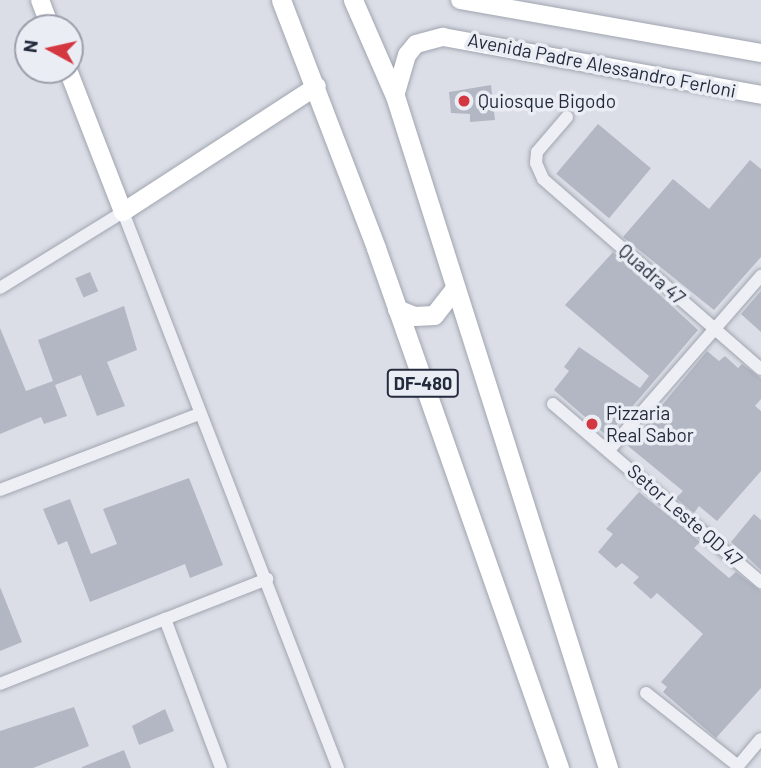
<!DOCTYPE html>
<style>
body{margin:0}
#map{position:relative;width:761px;height:768px;overflow:hidden;background:#dbdee6;font-family:Barlow,sans-serif}
div>[style]{position:absolute}
[style*='--x']{left:calc(var(--x)*1px);top:calc(var(--y)*1px);width:calc(var(--w)*1px);rotate:calc(var(--a)*1deg)}
.building>*{inset:0;background:#b2b7c3;transform-origin:0 0}
.roads{filter:drop-shadow(0 0 2px #a0a5b0) drop-shadow(0 0 2px #a0a5b0)}
.street>*{height:12px;margin:-6px;padding:0 6px;transform-origin:6px;border-radius:6px;background:#edeff4}
.secondary>*{height:18px;margin:-9px;padding:0 9px;transform-origin:9px;border-radius:9px;background:#fff}
.primary>*{height:19px;margin:-9.5px;padding:0 9.5px;transform-origin:9.5px;border-radius:9.5px;background:#fff}
.dots>*{width:19px;height:19px;translate:-50% -50%;box-sizing:border-box;border:4px solid #eaedf4;border-radius:50%}
span{translate:-50% -50%;white-space:nowrap;text-align:center;line-height:1.15;-webkit-text-stroke:7px #eaedf4;paint-order:stroke}
.shield-label span{padding:2px 5px;background:#eaedf4;border:2px solid;border-radius:5px;-webkit-text-stroke-width:0}
.shield-label{font-size:18px;color:#242b3d;font-weight:700}
.street-label{font-size:19px;color:#242b3d}
.poi-label{font-size:19px;color:#242b3d}
.left{translate:0 -50%;text-align:left}
.north{position:absolute;left:14px;top:14px;width:70px;height:70px;box-sizing:border-box;background:#eaedf4;border:2px solid #9b9fab;border-radius:50%;rotate:278deg;font-size:19px;font-weight:700;line-height:28px;text-align:center;color:#242b3d}
.north::after{content:'';display:block;margin:auto;width:24px;height:32px;background:#d43740;clip-path:polygon(50% 0,100% 100%,50% 72%,0 100%)}
</style>
<div id="map">
<div class="building">
<i style="clip-path:polygon(491px 85px,495px 120px,470px 122px,470px 114px,451px 113px,449px 92px)"></i>
<i style="left:598px;top:124px;width:69px;height:65px;rotate:40deg"></i>
<i style="clip-path:polygon(750px 160px,761px 169px,761px 257px,714px 310px,623px 237px,673px 179px,709px 209px)"></i>
<i style="clip-path:polygon(613px 252px,698px 330px,607px 436px,554px 390px,569px 371px,564px 367px,579px 347px,640px 388px,649px 376px,565px 305px)"></i>
<i style="left:90px;top:272px;width:21px;height:16px;rotate:67deg"></i>
<i style="clip-path:polygon(761px 291px,761px 332px,741px 314px)"></i>
<i style="clip-path:polygon(124px 306px,137px 350px,107px 362px,125px 406px,97px 416px,81px 375px,55px 385px,67px 416px,44px 424px,41px 417px,0 434px,0 328px,26px 391px,53px 381px,38px 340px)"></i>
<i style="clip-path:polygon(707px 351px,719px 361px,725px 356px,738px 368px,742px 364px,761px 378px,761px 399px,755px 406px,761px 411px,761px 471px,717px 521px,699px 506px,694px 513px,676px 498px,683px 491px,628px 446px)"></i>
<i style="clip-path:polygon(189px 478px,223px 565px,190px 578px,185px 564px,90px 602px,67px 541px,58px 545px,43px 509px,70px 499px,91px 554px,117px 544px,103px 509px)"></i>
<i style="clip-path:polygon(639px 492px,685px 529px,700px 542px,694px 548px,729px 578px,736px 572px,761px 591px,761px 688px,716px 738px,663px 692px,667px 687px,661px 682px,703px 634px,657px 593px,651px 599px,633px 583px,639px 577px,622px 563px,616px 568px,598px 552px,613px 534px,606px 529px)"></i>
<i style="clip-path:polygon(754px 514px,761px 520px,761px 570px,731px 542px)"></i>
<i style="clip-path:polygon(0 587px,22px 642px,0 651px)"></i>
<i style="clip-path:polygon(74px 707px,89px 746px,33px 768px,0 768px,0 731px)"></i>
<i style="clip-path:polygon(165px 709px,174px 731px,139px 745px,132px 726px)"></i>
<i style="clip-path:polygon(124px 750px,131px 768px,82px 768px,82px 767px)"></i>
</div>
<div class="roads">
<div class="street">
<i style="--x:567;--y:117;--w:46;--a:130.6"></i>
<i style="--x:537;--y:152;--w:11;--a:95"></i>
<i style="--x:536;--y:163;--w:17;--a:66"></i>
<i style="--x:543;--y:179;--w:289;--a:41.1"></i>
<i style="--x:0;--y:288;--w:145;--a:-31.7"></i>
<i style="--x:123;--y:212;--w:596;--a:68.86"></i>
<i style="--x:553;--y:404;--w:274;--a:40.6"></i>
<i style="--x:610;--y:449;--w:230;--a:-48.9"></i>
<i style="--x:0;--y:490;--w:213;--a:-20.9"></i>
<i style="--x:165;--y:619;--w:110;--a:-21.4"></i>
<i style="--x:0;--y:684;--w:177;--a:-21.5"></i>
<i style="--x:165;--y:619;--w:159;--a:69.4"></i>
<i style="--x:646;--y:693;--w:117;--a:38.4"></i>
<i style="--x:738;--y:766;--w:35;--a:-50"></i>
</div>
<div class="secondary">
<i style="--x:40;--y:0;--w:30;--a:69"></i>
<i style="--x:460;--y:0;--w:306;--a:10"></i>
<i style="--x:68;--y:70;--w:152;--a:68.8"></i>
<i style="--x:123;--y:212;--w:231;--a:-33"></i>
<i style="--x:395;--y:96;--w:43;--a:-73.7"></i>
<i style="--x:407;--y:55;--w:14;--a:-51"></i>
<i style="--x:416;--y:44;--w:28;--a:-15"></i>
<i style="--x:443;--y:37;--w:323;--a:10.3"></i>
</div>
<div class="primary">
<i style="--x:281;--y:0;--w:266;--a:69"></i>
<i style="--x:376;--y:248;--w:551;--a:70.61"></i>
<i style="--x:353;--y:0;--w:105;--a:66.4"></i>
<i style="--x:395;--y:96;--w:705;--a:72.41"></i>
<i style="--x:397;--y:309;--w:18;--a:22"></i>
<i style="--x:414;--y:316;--w:20;--a:-3"></i>
<i style="--x:434;--y:315;--w:33;--a:-52"></i>
</div>
</div>
<div class="dots">
<i style="left:464px;top:101px;background:#d43740"></i>
<i style="left:592px;top:424px;background:#d43740"></i>
</div>
<div class="shield-label">
<span style="left:423px;top:383px">DF-480</span>
</div>
<div class="street-label">
<span style="left:602px;top:65px;rotate:11deg">Avenida Padre Alessandro Ferloni</span>
<span style="left:652px;top:274px;rotate:41deg">Quadra 47</span>
<span style="left:685px;top:515px;rotate:41deg">Setor Leste QD 47</span>
</div>
<div class="poi-label">
<span class="left" style="left:478px;top:101px">Quiosque Bigodo</span>
<span class="left" style="left:606px;top:424px">Pizzaria<br>Real Sabor</span>
</div>
<div class="north">N</div>
</div>
